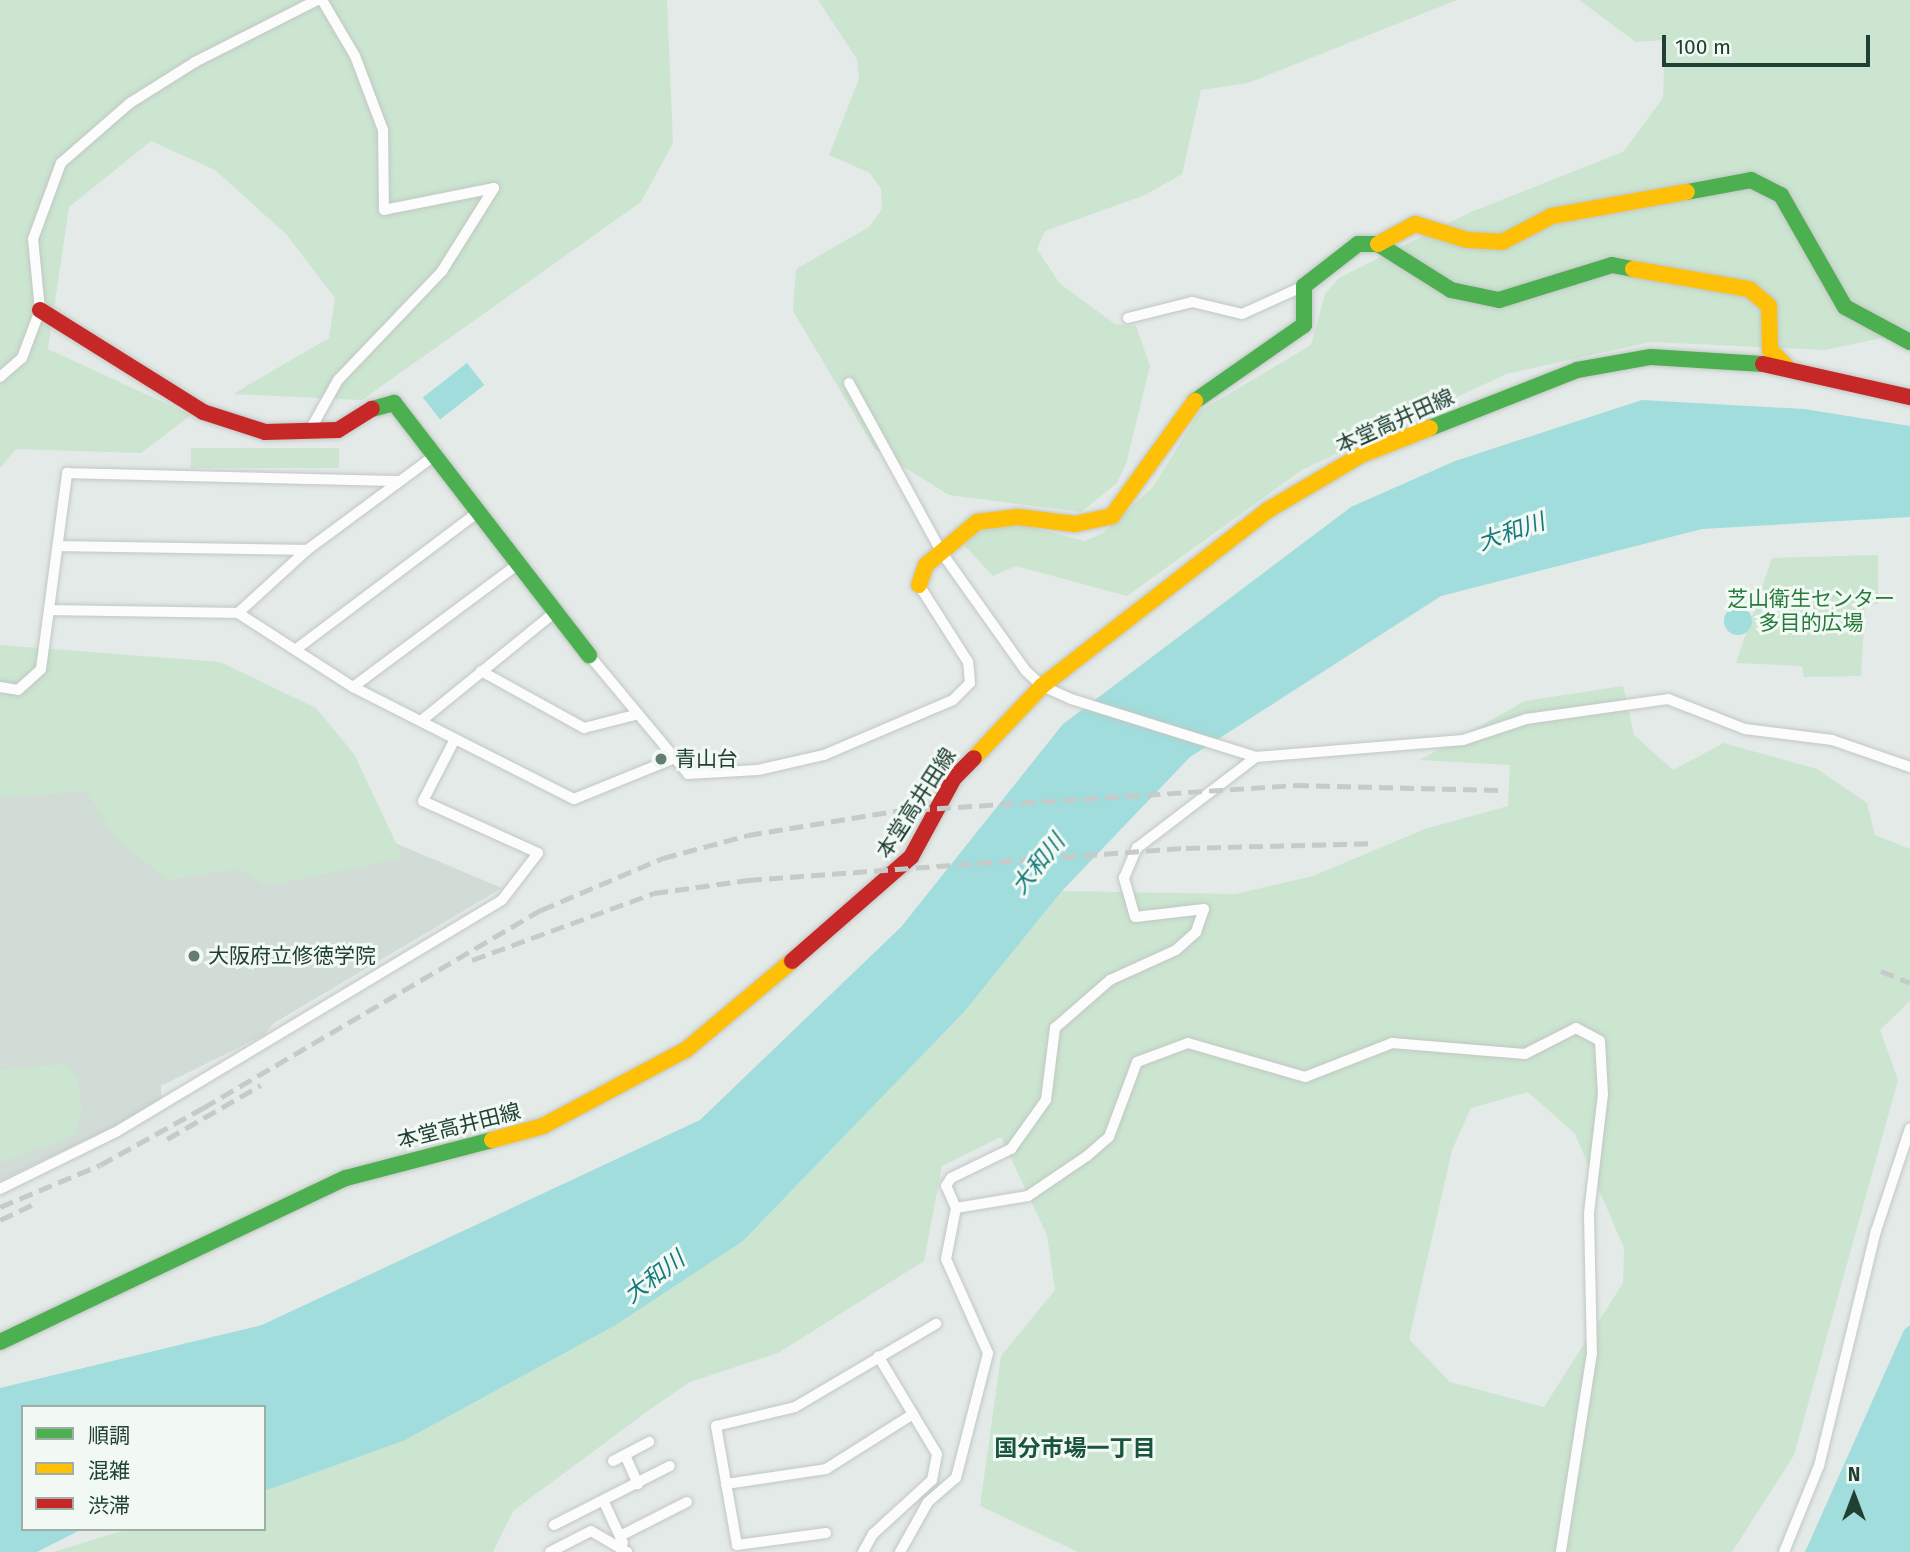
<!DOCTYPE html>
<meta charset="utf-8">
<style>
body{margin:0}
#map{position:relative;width:1910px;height:1552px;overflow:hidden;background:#e4eae7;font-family:"Fira Sans","Noto Sans JP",sans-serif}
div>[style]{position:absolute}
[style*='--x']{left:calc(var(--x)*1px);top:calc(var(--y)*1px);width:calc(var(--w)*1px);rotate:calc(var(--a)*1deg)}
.built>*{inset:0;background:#d1dcd6}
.green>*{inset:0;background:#cbe5d0;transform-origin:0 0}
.water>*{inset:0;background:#a0dddc;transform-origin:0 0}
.round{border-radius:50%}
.roads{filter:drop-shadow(0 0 2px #c1c7c4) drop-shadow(0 0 2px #c1c7c4)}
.street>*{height:10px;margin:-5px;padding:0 5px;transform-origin:5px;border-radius:5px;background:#fbfcfb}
.fast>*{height:16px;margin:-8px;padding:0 8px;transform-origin:8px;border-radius:8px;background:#4caf50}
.slow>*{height:16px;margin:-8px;padding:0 8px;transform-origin:8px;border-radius:8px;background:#ffc107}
.jam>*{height:16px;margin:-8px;padding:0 8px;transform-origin:8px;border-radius:8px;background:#c62828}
.rail>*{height:4.5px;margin-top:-2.25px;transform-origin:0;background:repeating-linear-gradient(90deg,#c6cbc9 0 14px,transparent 0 21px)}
.dots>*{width:19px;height:19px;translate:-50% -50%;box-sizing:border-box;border:4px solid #f2f9f4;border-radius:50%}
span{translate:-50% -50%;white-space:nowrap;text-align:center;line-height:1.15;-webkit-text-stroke:6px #f2f9f4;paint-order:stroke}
.street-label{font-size:21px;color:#1f4032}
.park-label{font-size:21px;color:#257b3b}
.poi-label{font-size:21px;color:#1f4032}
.left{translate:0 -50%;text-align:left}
.water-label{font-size:23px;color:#137a7c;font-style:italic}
.neighbourhood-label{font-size:23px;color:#19543e;font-weight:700}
.legend{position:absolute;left:21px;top:1405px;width:245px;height:126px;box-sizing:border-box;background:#f2f9f4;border:2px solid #9eafa6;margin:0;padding:9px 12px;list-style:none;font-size:21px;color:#1f4032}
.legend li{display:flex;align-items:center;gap:14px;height:35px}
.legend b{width:35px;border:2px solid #9eafa6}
.north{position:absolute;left:1819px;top:1461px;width:70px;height:70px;-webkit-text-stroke:5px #f2f9f4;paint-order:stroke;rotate:0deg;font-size:19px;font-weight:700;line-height:28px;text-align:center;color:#1f4032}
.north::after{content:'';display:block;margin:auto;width:24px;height:32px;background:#1f4032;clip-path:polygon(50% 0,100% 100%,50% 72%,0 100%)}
.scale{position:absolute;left:1662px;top:35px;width:208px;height:32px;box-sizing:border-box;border:4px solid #1f4032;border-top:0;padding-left:9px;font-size:21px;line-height:24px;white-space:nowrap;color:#1f4032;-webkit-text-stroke:5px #f2f9f4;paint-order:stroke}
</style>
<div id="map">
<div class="built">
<i style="clip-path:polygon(0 773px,371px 833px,502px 888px,274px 1023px,264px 1035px,161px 1086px,161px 1104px,0 1181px)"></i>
</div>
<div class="green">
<i style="clip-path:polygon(0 0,667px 0,673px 143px,641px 202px,362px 400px,233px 394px,329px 338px,335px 298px,286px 234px,215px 170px,151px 141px,69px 207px,48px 349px,191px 415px,141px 453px,16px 449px,0 468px)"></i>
<i style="clip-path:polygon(818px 0,1457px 0,1248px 83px,1201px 90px,1182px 174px,1145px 195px,1045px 231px,1037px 249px,1060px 284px,1115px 324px,1136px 326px,1150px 366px,1126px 464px,1117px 483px,1081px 512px,949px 495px,875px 449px,793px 311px,796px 269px,869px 227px,882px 209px,881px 189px,870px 173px,829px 155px,859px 79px,857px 59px)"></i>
<i style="clip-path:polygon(1579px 0,1910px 0,1910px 332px,1825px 350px,1650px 342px,1506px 374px,1302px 470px,1127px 596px,1016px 566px,993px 576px,965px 546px,978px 531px,1023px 525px,1085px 541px,1103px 533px,1153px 487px,1200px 411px,1311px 345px,1325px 294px,1339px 278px,1471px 212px,1623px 152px,1663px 98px,1665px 40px,1636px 42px)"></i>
<i style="left:191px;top:448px;width:148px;height:20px"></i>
<i style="clip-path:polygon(1878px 555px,1878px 604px,1865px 604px,1861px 676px,1804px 677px,1802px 666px,1736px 663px,1772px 558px)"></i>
<i style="clip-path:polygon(0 645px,220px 662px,316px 708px,354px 754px,403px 858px,267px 886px,238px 869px,167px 880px,116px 838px,86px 791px,0 798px)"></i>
<i style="clip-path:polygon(evenodd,1623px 686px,1634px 735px,1673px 770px,1724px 743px,1817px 769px,1867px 803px,1875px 835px,1910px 849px,1910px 1001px,1880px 1030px,1898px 1080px,1794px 1455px,1732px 1552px,1078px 1552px,980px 1506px,1001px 1356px,1055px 1290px,1047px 1235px,1001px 1137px,942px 1166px,924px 1261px,778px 1353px,690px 1382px,649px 1410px,513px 1511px,493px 1552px,54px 1552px,128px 1529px,264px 1529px,264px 1490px,743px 1241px,964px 1012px,1062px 891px,1236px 894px,1313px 876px,1425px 829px,1508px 806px,1510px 765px,1420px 760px,1525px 701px,1623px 686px,1528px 1092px,1575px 1134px,1624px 1248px,1623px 1283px,1544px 1407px,1450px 1382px,1409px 1339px,1452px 1150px,1471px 1108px,1528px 1092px)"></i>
<i style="clip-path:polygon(66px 1064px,78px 1078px,82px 1112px,75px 1135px,0 1163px,0 1070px)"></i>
</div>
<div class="water">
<i style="left:467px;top:363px;width:28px;height:56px;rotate:52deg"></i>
<i style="clip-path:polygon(1642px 400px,1804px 409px,1910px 426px,1910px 517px,1702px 529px,1441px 596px,1190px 757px,1062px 891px,964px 1012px,743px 1241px,614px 1326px,405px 1440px,264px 1491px,264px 1407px,23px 1407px,23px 1529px,82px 1529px,37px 1552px,0 1552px,0 1388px,262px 1325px,700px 1120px,901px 927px,1063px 724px,1351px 507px,1455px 461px)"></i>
<i class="round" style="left:1724px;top:607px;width:28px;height:28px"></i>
<i style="clip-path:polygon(1910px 1325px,1910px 1552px,1805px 1552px,1904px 1330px)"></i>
</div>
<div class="roads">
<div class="street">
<i style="--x:1128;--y:318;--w:66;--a:-14"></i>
<i style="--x:1192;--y:302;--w:51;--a:13.5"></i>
<i style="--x:1242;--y:314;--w:68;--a:-24.3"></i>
<i style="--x:0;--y:377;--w:29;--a:-41"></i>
<i style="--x:22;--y:358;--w:51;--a:-69.4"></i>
<i style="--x:40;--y:310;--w:71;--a:-95.6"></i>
<i style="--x:33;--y:239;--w:81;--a:-69.8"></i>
<i style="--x:61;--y:163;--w:91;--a:-41"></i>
<i style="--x:130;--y:103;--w:77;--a:-32.2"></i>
<i style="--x:195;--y:62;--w:137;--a:-26.9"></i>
<i style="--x:849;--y:383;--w:194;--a:61.3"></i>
<i style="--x:942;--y:553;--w:145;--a:54.6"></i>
<i style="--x:1026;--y:671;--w:22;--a:43"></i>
<i style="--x:1042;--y:686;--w:32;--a:24"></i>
<i style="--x:1071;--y:699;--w:194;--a:17.4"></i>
<i style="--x:1256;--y:757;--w:208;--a:-4.7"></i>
<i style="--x:1463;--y:740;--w:66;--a:-18.4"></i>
<i style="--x:1526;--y:719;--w:143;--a:-8"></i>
<i style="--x:1668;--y:699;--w:83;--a:21.3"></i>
<i style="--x:1745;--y:729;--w:88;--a:7.2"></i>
<i style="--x:1832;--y:740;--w:83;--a:19.1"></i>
<i style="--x:309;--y:432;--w:60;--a:-60.9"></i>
<i style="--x:338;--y:380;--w:151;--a:-46.3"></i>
<i style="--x:442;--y:271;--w:98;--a:-57.9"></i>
<i style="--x:494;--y:188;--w:112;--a:168.7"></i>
<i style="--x:384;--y:210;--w:80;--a:-90.7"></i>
<i style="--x:383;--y:130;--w:79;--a:-110.7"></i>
<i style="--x:355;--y:56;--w:65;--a:-120.5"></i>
<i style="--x:58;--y:546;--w:249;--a:0.9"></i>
<i style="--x:50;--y:610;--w:188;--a:0.9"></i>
<i style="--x:238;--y:613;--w:137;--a:32.8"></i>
<i style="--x:353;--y:687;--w:248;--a:26.9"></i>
<i style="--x:574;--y:799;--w:104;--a:-22.1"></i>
<i style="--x:238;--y:613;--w:93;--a:-42.4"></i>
<i style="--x:307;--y:550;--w:158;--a:-36.5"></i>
<i style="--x:299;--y:647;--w:224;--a:-37"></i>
<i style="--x:589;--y:655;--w:155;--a:50.2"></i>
<i style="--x:688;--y:774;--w:70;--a:-3.3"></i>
<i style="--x:758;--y:770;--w:68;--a:-12.8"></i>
<i style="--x:824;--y:755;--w:140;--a:-23.1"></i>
<i style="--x:953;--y:700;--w:24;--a:-45"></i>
<i style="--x:970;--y:683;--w:21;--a:-95"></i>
<i style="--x:968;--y:662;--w:91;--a:-122.5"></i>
<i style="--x:481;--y:671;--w:118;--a:29"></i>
<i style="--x:584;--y:728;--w:53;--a:-14.3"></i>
<i style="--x:0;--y:687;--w:18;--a:9"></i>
<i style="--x:18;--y:690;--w:31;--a:-42"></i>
<i style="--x:41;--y:669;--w:198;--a:-82.4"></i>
<i style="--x:67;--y:473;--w:332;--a:1.4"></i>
<i style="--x:353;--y:687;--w:206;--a:-36.7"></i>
<i style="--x:421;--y:721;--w:173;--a:-39.1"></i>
<i style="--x:0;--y:1189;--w:129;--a:-26.2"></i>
<i style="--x:116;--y:1132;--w:450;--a:-31"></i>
<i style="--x:502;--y:900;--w:59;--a:-52.5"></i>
<i style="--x:538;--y:853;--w:126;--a:-155.7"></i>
<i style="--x:423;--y:801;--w:70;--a:-62.7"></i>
<i style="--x:956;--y:1208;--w:24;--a:-114"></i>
<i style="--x:946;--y:1186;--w:9;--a:-58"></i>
<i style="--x:951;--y:1178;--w:67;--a:-25.8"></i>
<i style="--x:1011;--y:1149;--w:60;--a:-54.5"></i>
<i style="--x:1046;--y:1100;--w:73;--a:-82.9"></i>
<i style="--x:1055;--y:1028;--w:73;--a:-41.1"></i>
<i style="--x:1110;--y:980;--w:72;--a:-24.4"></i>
<i style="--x:1176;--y:950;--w:27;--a:-42"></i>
<i style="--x:1196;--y:932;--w:24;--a:-71"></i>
<i style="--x:1204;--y:909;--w:69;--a:173.4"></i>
<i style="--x:1135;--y:917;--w:41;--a:-105.8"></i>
<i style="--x:1124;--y:878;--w:33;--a:-67"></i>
<i style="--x:1137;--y:848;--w:150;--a:-37.4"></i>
<i style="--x:625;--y:1455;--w:32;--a:66"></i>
<i style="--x:613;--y:1461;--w:41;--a:-27.8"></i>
<i style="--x:726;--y:1484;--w:101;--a:-8.5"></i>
<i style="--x:826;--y:1469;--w:103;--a:-32.3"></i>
<i style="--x:604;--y:1502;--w:45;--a:65.1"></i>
<i style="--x:554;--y:1525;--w:130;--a:-27"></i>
<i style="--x:826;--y:1533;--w:90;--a:172.3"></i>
<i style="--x:737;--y:1545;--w:121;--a:-100"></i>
<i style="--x:716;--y:1426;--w:81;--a:-13.5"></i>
<i style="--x:795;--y:1407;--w:164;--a:-30.5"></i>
<i style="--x:620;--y:1536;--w:75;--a:-26.9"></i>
<i style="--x:550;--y:1552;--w:46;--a:-27.1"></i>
<i style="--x:591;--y:1531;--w:42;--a:30.3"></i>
<i style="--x:863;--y:1552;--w:21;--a:-61"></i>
<i style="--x:873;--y:1534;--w:80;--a:-42.5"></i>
<i style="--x:932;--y:1480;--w:26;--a:-79"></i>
<i style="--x:937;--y:1454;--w:114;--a:-121"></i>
<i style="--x:900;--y:1552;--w:57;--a:-60.8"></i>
<i style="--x:928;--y:1502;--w:37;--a:-41"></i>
<i style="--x:956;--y:1478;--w:129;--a:-75.6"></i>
<i style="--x:988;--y:1353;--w:103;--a:-114.1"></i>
<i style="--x:946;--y:1259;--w:52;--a:-78.9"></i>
<i style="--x:956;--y:1208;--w:73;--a:-9.5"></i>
<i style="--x:1028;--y:1196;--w:71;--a:-34.1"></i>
<i style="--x:1087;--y:1156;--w:29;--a:-41"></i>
<i style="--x:1109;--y:1137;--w:80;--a:-69.5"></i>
<i style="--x:1137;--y:1062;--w:54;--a:-20.4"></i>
<i style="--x:1188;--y:1043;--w:122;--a:16.2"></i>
<i style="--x:1305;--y:1077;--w:93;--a:-21.3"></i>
<i style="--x:1392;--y:1043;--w:133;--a:4.7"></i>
<i style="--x:1525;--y:1054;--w:57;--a:-27"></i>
<i style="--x:1576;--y:1028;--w:27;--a:28"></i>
<i style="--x:1600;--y:1041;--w:53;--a:86.8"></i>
<i style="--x:1603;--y:1094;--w:121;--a:96.7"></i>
<i style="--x:1589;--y:1214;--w:139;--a:88.8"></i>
<i style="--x:1592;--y:1353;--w:201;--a:98.9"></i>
<i style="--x:1784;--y:1552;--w:93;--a:-67.9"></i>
<i style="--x:1819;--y:1466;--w:242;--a:-76.4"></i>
<i style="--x:1876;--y:1231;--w:108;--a:-71.7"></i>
</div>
<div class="fast">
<i style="--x:1687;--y:192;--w:65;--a:-10.6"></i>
<i style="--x:1751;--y:180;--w:34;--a:27"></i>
<i style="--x:1781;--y:195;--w:129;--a:60.3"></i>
<i style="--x:1845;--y:307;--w:74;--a:28.3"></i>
<i style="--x:1195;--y:401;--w:133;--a:-34.9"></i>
<i style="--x:1304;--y:325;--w:39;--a:-90"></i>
<i style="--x:1304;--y:286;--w:68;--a:-37.9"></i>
<i style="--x:1358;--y:244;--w:20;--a:0"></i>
<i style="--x:1378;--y:244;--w:86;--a:32.2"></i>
<i style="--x:1451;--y:290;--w:49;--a:11.8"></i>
<i style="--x:1499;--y:300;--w:118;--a:-17.2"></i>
<i style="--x:1612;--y:265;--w:21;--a:11"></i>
<i style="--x:372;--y:409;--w:23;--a:-15"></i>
<i style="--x:394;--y:403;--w:319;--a:52.3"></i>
<i style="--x:1430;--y:428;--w:158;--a:-21.5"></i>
<i style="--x:1577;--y:370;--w:75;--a:-10"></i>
<i style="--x:1651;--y:357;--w:112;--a:3.6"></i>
<i style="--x:0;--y:1342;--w:383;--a:-25.4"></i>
<i style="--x:346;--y:1178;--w:151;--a:-14.6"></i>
</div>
<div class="slow">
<i style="--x:1378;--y:244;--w:42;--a:-28.4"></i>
<i style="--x:1415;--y:224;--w:54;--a:17.1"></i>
<i style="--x:1467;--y:240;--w:35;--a:3"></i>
<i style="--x:1502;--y:242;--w:56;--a:-27.5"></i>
<i style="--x:1552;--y:216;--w:137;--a:-10.1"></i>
<i style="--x:1633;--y:269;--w:118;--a:9.8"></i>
<i style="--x:1749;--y:289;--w:26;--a:40"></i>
<i style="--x:1769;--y:306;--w:44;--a:88.7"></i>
<i style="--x:1770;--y:350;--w:23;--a:45"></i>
<i style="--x:919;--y:585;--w:21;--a:-71"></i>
<i style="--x:926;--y:565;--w:67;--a:-40.1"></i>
<i style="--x:977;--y:522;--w:41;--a:-7"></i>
<i style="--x:1018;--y:517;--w:57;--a:7"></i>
<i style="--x:1075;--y:524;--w:38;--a:-12"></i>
<i style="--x:1112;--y:516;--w:142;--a:-54.2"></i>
<i style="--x:974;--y:758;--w:99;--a:-46.6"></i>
<i style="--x:1042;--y:686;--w:286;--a:-37.9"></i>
<i style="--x:1268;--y:510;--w:108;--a:-30.6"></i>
<i style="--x:1361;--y:455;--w:74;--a:-21.4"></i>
<i style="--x:492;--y:1140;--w:53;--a:-15.4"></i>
<i style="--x:543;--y:1126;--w:163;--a:-28.1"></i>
<i style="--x:687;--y:1049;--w:137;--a:-40"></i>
</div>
<div class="jam">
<i style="--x:40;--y:310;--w:192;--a:32"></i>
<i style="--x:203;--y:412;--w:65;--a:17.9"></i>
<i style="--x:265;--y:432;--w:73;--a:-1.6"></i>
<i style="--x:338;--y:430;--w:40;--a:-32"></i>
<i style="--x:1763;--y:364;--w:151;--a:12.7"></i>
<i style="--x:792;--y:961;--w:158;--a:-41.2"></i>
<i style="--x:911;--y:857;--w:90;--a:-61.4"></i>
<i style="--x:954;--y:778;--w:28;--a:-45"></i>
</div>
</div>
<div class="rail">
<i style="--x:472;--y:960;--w:194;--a:-20.2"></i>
<i style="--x:654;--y:893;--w:95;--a:-7.9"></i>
<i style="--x:748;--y:880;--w:439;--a:-4.2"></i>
<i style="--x:1186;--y:848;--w:185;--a:-1.5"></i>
<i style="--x:1881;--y:971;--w:31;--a:22"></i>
<i style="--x:167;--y:1139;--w:108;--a:-29.9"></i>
<i style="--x:0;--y:1207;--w:108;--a:-22.8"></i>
<i style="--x:100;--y:1165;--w:118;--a:-29"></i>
<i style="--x:203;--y:1108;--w:392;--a:-30.4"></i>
<i style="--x:541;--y:910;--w:133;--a:-23.1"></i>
<i style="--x:663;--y:858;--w:88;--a:-15.1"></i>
<i style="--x:748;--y:835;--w:149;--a:-9.3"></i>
<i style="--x:895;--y:811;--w:401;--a:-3.7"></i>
<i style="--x:1295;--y:785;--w:204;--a:1.4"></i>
<i style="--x:0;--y:1220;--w:42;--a:-25.3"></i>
</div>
<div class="dots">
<i style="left:661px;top:759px;background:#647c71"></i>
<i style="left:194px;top:956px;background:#647c71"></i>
</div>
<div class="street-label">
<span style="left:1395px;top:421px;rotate:-24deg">本堂高井田線</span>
<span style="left:916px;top:803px;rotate:-57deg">本堂高井田線</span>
<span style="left:459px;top:1126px;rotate:-14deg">本堂高井田線</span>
</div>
<div class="park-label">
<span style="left:1811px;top:611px">芝山衛生センター<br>多目的広場</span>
</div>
<div class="poi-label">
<span class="left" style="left:675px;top:759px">青山台</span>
<span class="left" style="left:208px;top:956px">大阪府立修徳学院</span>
</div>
<div class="water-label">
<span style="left:1511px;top:532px;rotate:-19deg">大和川</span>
<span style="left:1038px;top:864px;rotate:-51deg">大和川</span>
<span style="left:654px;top:1277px;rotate:-37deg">大和川</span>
</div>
<div class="neighbourhood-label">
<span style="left:1075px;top:1448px">国分市場一丁目</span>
</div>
<ul class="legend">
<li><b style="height:9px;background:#4caf50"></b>順調</li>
<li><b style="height:9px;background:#ffc107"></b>混雑</li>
<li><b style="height:9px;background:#c62828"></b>渋滞</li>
</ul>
<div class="north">N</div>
<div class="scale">100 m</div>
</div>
